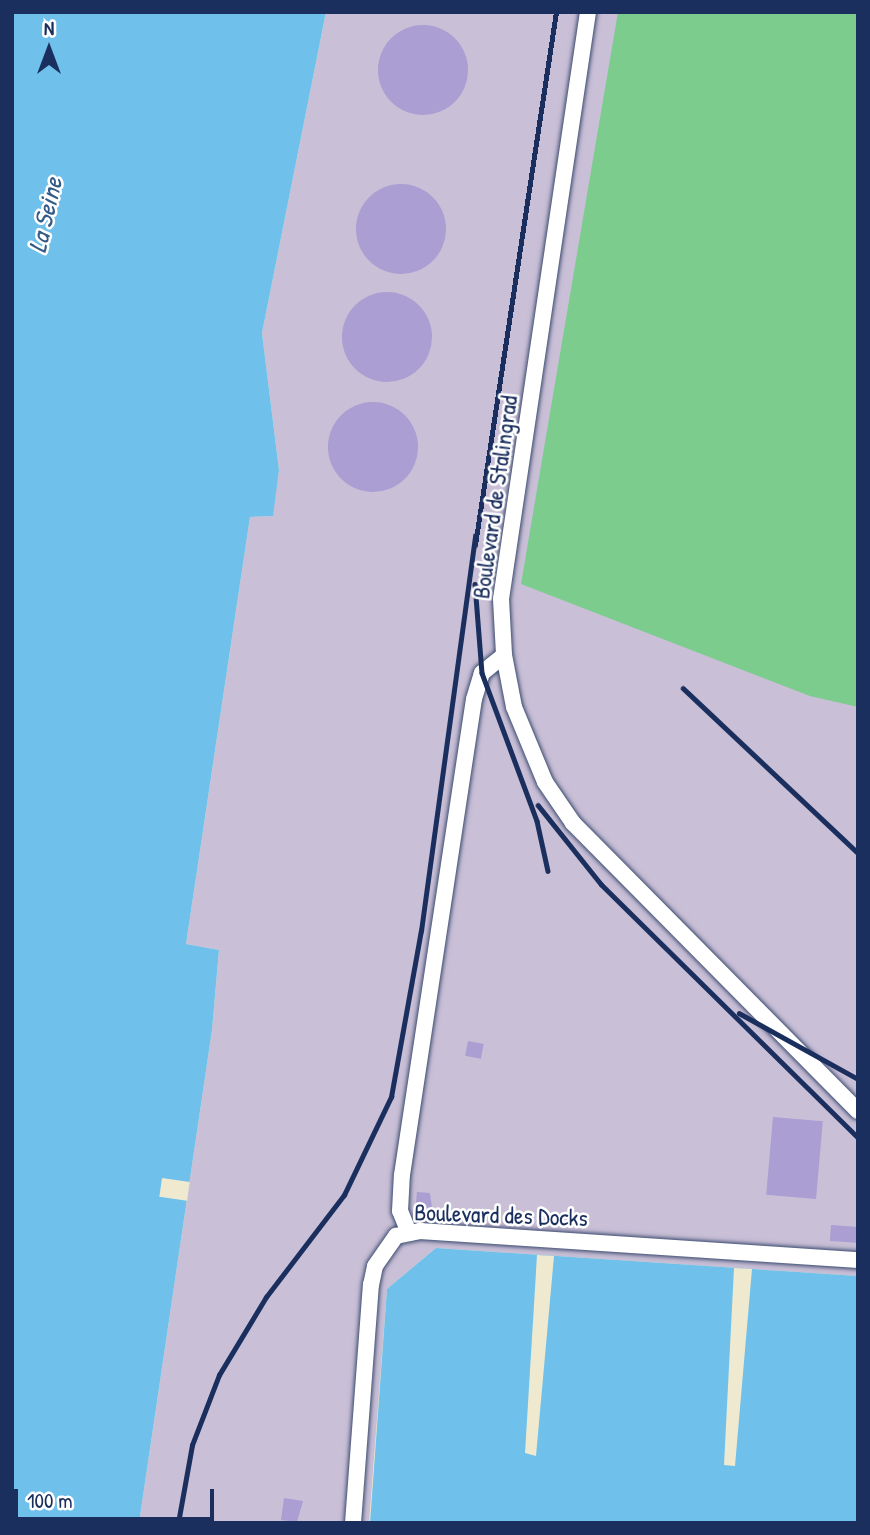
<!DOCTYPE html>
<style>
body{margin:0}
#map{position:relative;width:870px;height:1535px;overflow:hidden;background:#eee9cf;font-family:"Patrick Hand",sans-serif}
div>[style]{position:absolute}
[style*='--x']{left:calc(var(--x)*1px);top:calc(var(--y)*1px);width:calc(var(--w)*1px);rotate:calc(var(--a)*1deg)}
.industrial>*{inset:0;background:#c9bfd7}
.green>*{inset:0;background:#7bcc8d}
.water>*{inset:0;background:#6fc1eb}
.pier>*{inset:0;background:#eee9cf;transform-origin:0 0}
.building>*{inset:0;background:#aa9ed2;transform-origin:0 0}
.round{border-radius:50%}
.roads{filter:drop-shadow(0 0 2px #3b4b6f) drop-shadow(0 0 2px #3b4b6f)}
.minor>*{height:16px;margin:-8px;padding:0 8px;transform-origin:8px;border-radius:8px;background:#fff}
.rail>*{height:4.5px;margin:-2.25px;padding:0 2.25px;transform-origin:2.25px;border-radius:2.25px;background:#1b2f5e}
span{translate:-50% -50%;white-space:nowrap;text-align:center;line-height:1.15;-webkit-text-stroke:5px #fff;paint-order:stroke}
.street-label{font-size:24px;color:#1b2f5e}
.water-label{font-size:26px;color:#345b88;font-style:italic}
.frame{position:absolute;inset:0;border:14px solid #1b2f5e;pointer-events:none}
.north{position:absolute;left:14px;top:14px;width:70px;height:70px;-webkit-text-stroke:5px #fff;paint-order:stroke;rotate:0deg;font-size:19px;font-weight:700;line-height:28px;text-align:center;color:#1b2f5e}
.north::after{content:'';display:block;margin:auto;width:24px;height:32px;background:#1b2f5e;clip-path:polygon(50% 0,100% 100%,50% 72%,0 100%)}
.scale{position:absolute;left:14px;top:1489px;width:200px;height:32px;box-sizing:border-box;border:4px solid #1b2f5e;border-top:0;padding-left:9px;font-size:21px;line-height:24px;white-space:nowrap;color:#1b2f5e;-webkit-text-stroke:5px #fff;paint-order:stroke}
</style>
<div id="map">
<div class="industrial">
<i style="clip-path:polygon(326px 12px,858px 12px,858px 1276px,436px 1248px,387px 1289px,369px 1523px,139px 1523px,212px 1030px,219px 950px,186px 944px,250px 517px,272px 516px,279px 470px,262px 333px)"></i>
</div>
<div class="green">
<i style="clip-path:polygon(618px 12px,858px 12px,858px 707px,810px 696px,521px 584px)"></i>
</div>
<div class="water">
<i style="clip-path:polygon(12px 12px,326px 12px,262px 333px,279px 470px,273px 516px,250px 517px,186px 944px,219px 950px,212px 1030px,139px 1523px,12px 1523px)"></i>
<i style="clip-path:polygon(436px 1248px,858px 1276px,858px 1523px,370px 1523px,387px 1289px)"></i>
</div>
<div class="pier">
<i style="left:162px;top:1178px;width:28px;height:19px;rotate:8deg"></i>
<i style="clip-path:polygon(537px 1255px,554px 1256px,536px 1456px,525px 1453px)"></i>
<i style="clip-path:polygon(734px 1268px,752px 1269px,735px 1466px,724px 1465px)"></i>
</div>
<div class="building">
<i class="round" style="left:378px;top:25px;width:90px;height:90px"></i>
<i class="round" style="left:356px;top:184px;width:90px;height:90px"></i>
<i class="round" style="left:342px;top:292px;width:90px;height:90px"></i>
<i class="round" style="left:328px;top:402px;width:90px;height:90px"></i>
<i style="left:468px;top:1041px;width:16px;height:15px;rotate:11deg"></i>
<i style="left:773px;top:1117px;width:50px;height:78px;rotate:5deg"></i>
<i style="clip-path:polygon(417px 1192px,430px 1193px,433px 1215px,415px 1213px)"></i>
<i style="left:831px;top:1225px;width:27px;height:16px;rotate:4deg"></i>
<i style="clip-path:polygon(284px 1498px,303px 1501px,297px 1522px,281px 1520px)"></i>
</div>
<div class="roads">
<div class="minor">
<i style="--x:588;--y:12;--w:593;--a:98.43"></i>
<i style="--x:501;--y:599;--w:56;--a:86.9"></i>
<i style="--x:504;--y:655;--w:53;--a:79.1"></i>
<i style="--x:514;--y:707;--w:81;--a:67.5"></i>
<i style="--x:545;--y:782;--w:50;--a:55.7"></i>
<i style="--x:573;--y:823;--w:405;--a:45.3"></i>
<i style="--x:409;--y:1233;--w:24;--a:-112"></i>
<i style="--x:400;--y:1211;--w:36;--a:-87"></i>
<i style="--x:402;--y:1175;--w:481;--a:-81.4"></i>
<i style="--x:474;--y:699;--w:27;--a:-73"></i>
<i style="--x:482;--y:673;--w:28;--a:-39"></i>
<i style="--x:353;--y:1523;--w:239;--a:-85.7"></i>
<i style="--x:371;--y:1285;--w:19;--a:-78"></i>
<i style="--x:375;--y:1266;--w:37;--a:-55"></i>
<i style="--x:396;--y:1236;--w:25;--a:-12"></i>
<i style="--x:420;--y:1231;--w:439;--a:3.8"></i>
</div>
</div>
<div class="rail">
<i style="--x:475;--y:545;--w:539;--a:-81.36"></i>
<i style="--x:475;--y:584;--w:89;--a:85.5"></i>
<i style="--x:482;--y:673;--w:158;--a:69.6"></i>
<i style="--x:537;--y:821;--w:51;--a:77.6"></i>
<i style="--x:683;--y:688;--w:241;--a:43.3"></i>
<i style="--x:538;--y:805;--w:101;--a:51.4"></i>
<i style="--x:601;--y:884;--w:361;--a:44.6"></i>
<i style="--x:739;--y:1013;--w:136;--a:29"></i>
<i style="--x:178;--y:1523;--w:79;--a:-79.8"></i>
<i style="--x:192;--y:1445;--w:75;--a:-68.9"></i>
<i style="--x:219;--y:1375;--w:91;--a:-58.9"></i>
<i style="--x:266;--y:1297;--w:128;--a:-52.6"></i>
<i style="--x:344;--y:1195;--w:109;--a:-64.4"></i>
<i style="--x:391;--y:1097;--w:169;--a:-79.8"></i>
<i style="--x:421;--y:931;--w:399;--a:-82.2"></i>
</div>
<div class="street-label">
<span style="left:495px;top:497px;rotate:-82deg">Boulevard de Stalingrad</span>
<span style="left:501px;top:1215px;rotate:2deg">Boulevard des Docks</span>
</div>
<div class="water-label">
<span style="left:45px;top:215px;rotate:-77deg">La Seine</span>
</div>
<div class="frame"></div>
<div class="north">N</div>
<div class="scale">100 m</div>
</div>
